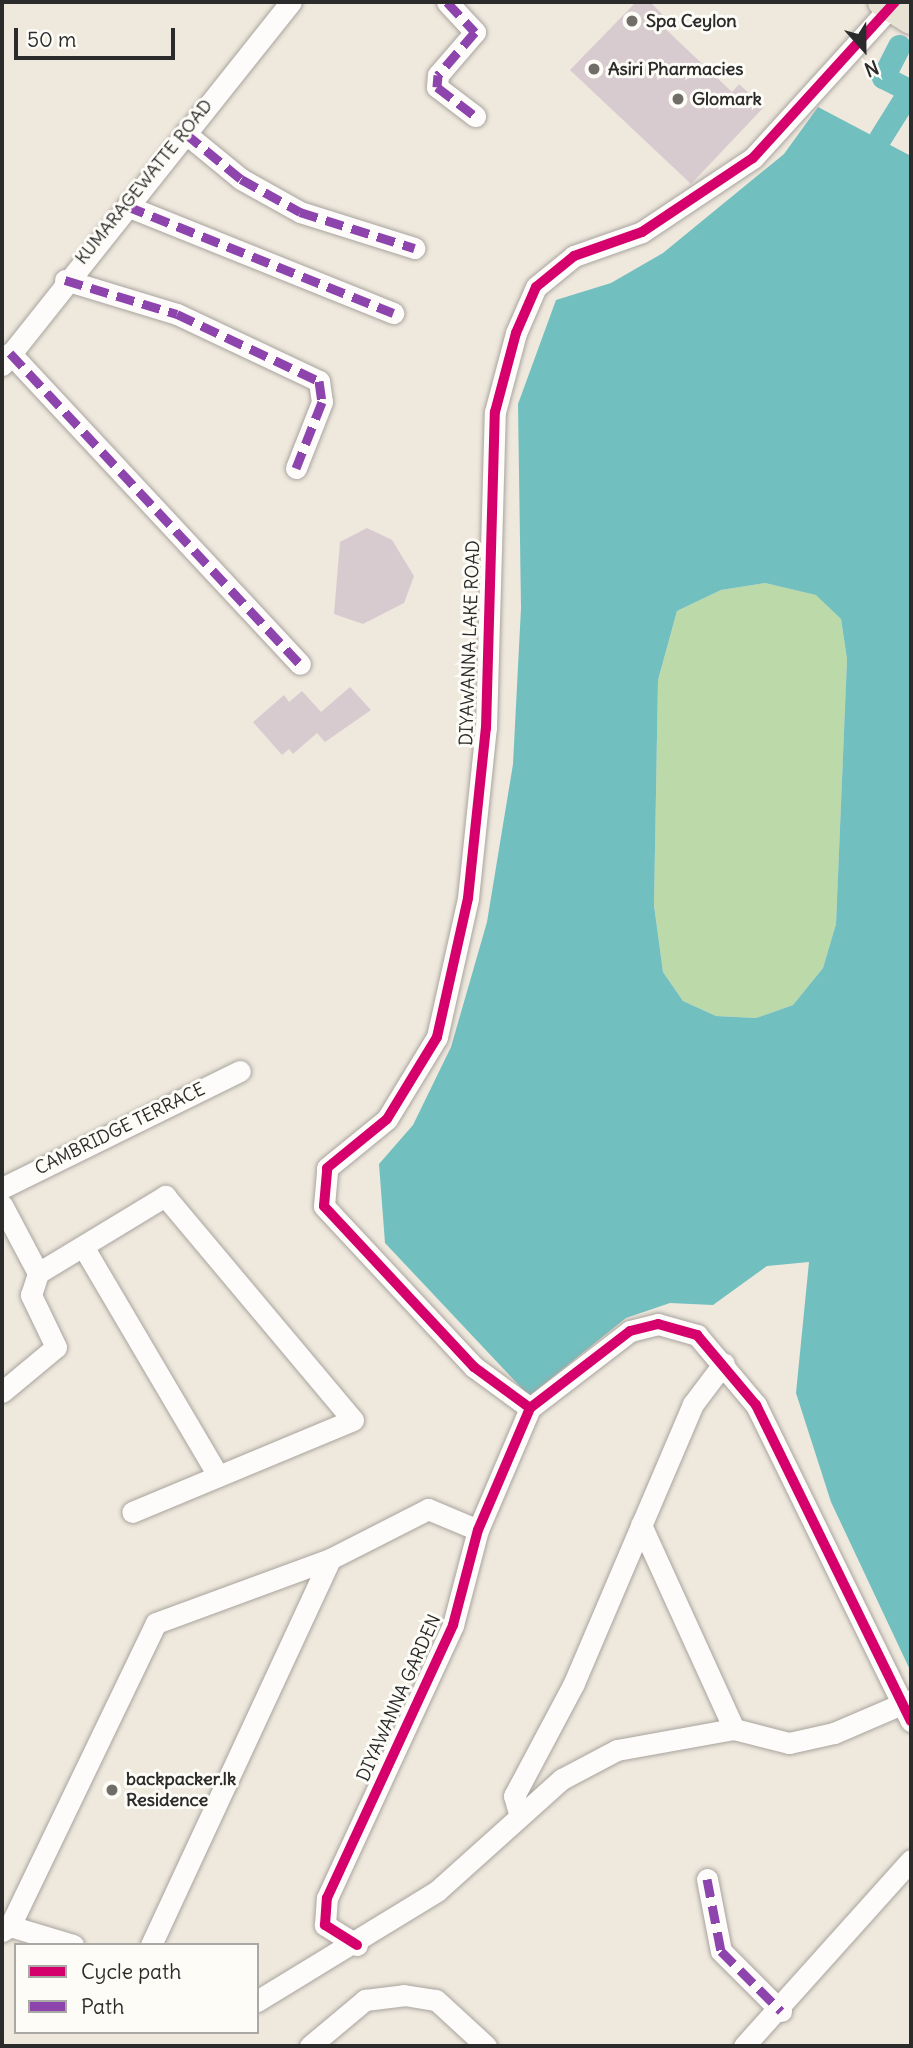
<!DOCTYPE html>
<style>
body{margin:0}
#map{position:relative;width:913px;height:2048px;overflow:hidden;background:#efe8dd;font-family:Delius,sans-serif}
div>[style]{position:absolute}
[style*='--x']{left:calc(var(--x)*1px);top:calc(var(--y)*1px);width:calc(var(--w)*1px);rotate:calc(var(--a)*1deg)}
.green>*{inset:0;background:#bcd9aa}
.water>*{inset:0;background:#72bfc0}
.canal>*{height:23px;margin:-11.5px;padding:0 11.5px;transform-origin:11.5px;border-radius:11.5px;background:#72bfc0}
.building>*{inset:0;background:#d8cbd0}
.roads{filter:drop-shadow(0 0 2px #a8a49e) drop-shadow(0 0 2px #a8a49e)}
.minor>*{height:21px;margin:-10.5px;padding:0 10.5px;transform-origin:10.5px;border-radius:10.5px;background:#fdfcfa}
.major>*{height:28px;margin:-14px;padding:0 14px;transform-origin:14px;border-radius:14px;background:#e8e2d5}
.quiet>*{height:9px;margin-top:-4.5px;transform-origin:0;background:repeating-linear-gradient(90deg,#8e44ad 0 18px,transparent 0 27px)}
.cycleway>*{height:10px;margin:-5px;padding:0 5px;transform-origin:5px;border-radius:5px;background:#d6006c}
.dots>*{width:19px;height:19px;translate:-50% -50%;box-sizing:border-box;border:4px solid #fdfcf7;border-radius:50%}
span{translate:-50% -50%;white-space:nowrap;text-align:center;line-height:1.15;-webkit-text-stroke:6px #fdfcf7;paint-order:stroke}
.poi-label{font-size:18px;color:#2b2b2b;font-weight:700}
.left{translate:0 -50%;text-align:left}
.street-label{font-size:18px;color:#2b2b2b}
.frame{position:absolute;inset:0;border:4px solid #2b2b2b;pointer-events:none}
.legend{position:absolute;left:14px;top:1943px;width:245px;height:91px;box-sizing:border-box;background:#fdfcf7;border:2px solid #a9a8a5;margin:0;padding:9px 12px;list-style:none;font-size:21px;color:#2b2b2b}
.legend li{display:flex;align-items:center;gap:14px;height:35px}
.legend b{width:35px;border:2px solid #a9a8a5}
.north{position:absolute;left:829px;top:14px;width:70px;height:70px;-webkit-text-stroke:5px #fdfcf7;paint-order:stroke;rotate:159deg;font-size:19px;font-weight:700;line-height:28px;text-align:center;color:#2b2b2b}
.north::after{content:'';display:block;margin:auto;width:24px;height:32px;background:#2b2b2b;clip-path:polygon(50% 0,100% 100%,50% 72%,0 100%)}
.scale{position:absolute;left:14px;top:28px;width:161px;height:32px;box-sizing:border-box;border:4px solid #2b2b2b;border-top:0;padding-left:9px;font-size:21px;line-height:24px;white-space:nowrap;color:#2b2b2b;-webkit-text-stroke:5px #fdfcf7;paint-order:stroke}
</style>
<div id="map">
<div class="green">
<i style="clip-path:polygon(765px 583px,817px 595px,841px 619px,847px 659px,836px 924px,823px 968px,793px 1005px,756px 1018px,716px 1016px,683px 1001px,663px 972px,654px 904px,658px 680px,677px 611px,721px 590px)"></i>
</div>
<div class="water">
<i style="clip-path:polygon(evenodd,818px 107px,911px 156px,911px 1672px,831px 1502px,796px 1393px,809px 1262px,767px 1266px,713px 1305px,670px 1303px,626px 1318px,529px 1396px,385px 1243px,379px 1164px,413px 1125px,451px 1047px,487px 922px,513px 764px,521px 608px,518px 404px,556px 300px,611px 283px,663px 253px,784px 154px,818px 107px,765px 583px,816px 595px,841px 619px,847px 659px,836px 924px,823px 968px,793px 1005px,756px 1018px,716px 1016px,683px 1001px,663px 972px,654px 905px,658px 680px,677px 611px,721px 590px,765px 583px)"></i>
</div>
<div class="canal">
<i style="--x:899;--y:46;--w:35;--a:117"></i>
<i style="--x:883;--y:77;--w:31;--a:27"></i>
<i style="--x:880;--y:138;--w:57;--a:-58"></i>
</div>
<div class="building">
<i style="clip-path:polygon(636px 2px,650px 2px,663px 15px,657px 21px,732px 92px,739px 84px,764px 107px,691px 184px,570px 70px)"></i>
<i style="clip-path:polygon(367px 528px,392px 540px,414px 576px,404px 603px,363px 624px,334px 614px,340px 542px)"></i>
<i style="clip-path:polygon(350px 687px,371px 710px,325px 742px,317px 733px,293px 754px,289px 749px,282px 755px,253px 722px,284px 695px,289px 702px,302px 691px,321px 712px)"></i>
</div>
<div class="roads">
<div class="minor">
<i style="--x:447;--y:2;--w:41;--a:47"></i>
<i style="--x:475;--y:32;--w:57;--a:130.7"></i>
<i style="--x:438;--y:75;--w:12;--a:95"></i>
<i style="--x:437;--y:87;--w:48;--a:37.3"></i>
<i style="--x:185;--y:133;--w:72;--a:39.4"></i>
<i style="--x:241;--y:179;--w:68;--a:29.2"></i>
<i style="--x:300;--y:212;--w:120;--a:17.5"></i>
<i style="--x:127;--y:206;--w:287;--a:21.9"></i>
<i style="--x:65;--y:280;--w:117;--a:16.9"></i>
<i style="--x:177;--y:314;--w:157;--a:25.3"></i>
<i style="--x:319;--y:381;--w:21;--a:82"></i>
<i style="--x:322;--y:402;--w:71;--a:111.5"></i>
<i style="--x:10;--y:353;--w:425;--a:47"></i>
<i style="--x:2;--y:365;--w:464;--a:-51.5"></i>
<i style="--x:2;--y:1188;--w:265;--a:-26.2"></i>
<i style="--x:2;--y:1205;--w:77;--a:62.1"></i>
<i style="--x:84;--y:1248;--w:262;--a:59.5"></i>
<i style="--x:2;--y:1392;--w:70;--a:-39.8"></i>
<i style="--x:56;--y:1347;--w:58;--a:-115.7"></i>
<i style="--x:31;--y:1295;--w:23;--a:-72"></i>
<i style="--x:38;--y:1273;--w:149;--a:-31.2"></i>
<i style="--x:165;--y:1196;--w:292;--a:50"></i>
<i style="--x:353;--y:1420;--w:239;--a:157.4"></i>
<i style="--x:530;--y:1408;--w:69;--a:-143.8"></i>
<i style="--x:474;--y:1367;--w:220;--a:-133"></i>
<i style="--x:324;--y:1206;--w:38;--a:-85"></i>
<i style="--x:327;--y:1168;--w:77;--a:-39.2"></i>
<i style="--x:387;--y:1119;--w:96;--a:-58.6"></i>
<i style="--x:437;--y:1037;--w:142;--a:-77.4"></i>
<i style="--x:468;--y:898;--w:171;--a:-84"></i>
<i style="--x:486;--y:728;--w:316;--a:-88.4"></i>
<i style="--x:495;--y:412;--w:82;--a:-75.1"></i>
<i style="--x:516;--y:333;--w:50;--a:-66.5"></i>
<i style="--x:536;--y:287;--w:49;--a:-39.2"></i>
<i style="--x:574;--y:256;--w:72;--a:-19.4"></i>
<i style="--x:642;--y:232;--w:133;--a:-33.7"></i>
<i style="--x:753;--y:158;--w:211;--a:-47.7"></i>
<i style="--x:641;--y:1525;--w:224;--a:65.5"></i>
<i style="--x:519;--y:1813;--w:18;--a:-106"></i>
<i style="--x:514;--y:1796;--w:128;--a:-62"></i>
<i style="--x:574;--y:1683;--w:303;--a:-66.9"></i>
<i style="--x:693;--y:1404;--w:51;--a:-52.9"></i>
<i style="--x:707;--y:1879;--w:73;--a:79"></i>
<i style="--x:721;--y:1951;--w:85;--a:45"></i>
<i style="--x:10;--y:1926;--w:336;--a:-64.3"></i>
<i style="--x:156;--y:1623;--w:185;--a:-20.2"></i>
<i style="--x:330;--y:1559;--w:110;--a:-27"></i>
<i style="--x:428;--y:1509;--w:54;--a:22.8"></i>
<i style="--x:2;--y:1931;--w:9;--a:-32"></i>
<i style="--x:10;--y:1926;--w:66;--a:16.8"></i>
<i style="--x:151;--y:1945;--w:425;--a:-65.1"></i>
<i style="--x:357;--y:1945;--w:38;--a:-148"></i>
<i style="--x:325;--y:1925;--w:27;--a:-86"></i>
<i style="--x:327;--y:1898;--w:301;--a:-65.2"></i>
<i style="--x:453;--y:1625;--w:98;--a:-75.3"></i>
<i style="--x:478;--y:1530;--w:133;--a:-66.9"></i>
<i style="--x:530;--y:1408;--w:126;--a:-37.6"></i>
<i style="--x:630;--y:1331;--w:29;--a:-14"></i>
<i style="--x:658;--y:1324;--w:41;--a:15.8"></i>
<i style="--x:697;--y:1335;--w:92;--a:49.9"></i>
<i style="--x:756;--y:1405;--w:352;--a:63.9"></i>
<i style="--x:257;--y:2001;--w:211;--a:-31.4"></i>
<i style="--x:437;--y:1891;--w:168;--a:-41.9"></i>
<i style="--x:562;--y:1779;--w:62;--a:-27.8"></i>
<i style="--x:617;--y:1750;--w:119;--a:-10.2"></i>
<i style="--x:734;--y:1729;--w:57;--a:14.3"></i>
<i style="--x:789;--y:1743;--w:46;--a:-12.5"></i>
<i style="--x:834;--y:1733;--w:84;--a:-23.2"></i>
<i style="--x:310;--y:2046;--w:72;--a:-39.9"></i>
<i style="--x:365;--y:2000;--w:39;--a:-7"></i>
<i style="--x:404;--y:1995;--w:32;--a:9"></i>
<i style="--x:436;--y:2000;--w:68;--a:42.6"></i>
<i style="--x:744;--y:2046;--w:250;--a:-48.1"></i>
</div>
<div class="major">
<i style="--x:882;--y:2;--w:34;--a:32"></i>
</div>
</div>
<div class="quiet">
<i style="--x:447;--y:2;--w:41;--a:47"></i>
<i style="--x:475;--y:32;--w:57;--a:130.7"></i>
<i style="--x:438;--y:75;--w:12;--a:95"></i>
<i style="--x:437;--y:87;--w:48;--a:37.3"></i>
<i style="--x:185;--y:133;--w:72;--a:39.4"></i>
<i style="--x:241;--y:179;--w:68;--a:29.2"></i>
<i style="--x:300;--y:212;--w:120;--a:17.5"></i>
<i style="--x:127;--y:206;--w:287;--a:21.9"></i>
<i style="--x:65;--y:280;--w:117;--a:16.9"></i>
<i style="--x:177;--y:314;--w:157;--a:25.3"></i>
<i style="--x:319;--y:381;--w:21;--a:82"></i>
<i style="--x:322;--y:402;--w:71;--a:111.5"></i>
<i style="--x:10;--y:353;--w:425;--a:47"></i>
<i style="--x:707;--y:1879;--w:73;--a:79"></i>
<i style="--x:721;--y:1951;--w:85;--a:45"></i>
</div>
<div class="cycleway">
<i style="--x:530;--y:1408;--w:69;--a:-143.8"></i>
<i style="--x:474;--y:1367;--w:220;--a:-133"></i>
<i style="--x:324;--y:1206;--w:38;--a:-85"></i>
<i style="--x:327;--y:1168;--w:77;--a:-39.2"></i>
<i style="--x:387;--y:1119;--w:96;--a:-58.6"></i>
<i style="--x:437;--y:1037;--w:142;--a:-77.4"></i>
<i style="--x:468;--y:898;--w:171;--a:-84"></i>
<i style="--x:486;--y:728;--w:316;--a:-88.4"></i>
<i style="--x:495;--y:412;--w:82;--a:-75.1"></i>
<i style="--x:516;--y:333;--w:50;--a:-66.5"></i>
<i style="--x:536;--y:287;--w:49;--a:-39.2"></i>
<i style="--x:574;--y:256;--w:72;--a:-19.4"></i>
<i style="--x:642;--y:232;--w:133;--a:-33.7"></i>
<i style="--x:753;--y:158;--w:211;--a:-47.7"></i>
<i style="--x:357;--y:1945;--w:38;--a:-148"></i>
<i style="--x:325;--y:1925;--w:27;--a:-86"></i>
<i style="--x:327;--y:1898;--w:301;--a:-65.2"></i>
<i style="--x:453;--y:1625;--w:98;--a:-75.3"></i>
<i style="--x:478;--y:1530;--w:133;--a:-66.9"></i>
<i style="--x:530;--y:1408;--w:126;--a:-37.6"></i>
<i style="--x:630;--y:1331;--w:29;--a:-14"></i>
<i style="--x:658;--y:1324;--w:41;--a:15.8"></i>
<i style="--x:697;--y:1335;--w:92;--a:49.9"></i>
<i style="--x:756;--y:1405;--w:352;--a:63.9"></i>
</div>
<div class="dots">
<i style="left:632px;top:21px;background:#706d69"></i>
<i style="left:594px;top:69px;background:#706d69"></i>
<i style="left:678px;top:99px;background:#706d69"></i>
<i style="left:112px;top:1790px;background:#706d69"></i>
</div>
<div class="poi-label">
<span class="left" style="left:646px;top:21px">Spa Ceylon</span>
<span class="left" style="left:608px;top:69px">Asiri Pharmacies</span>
<span class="left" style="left:692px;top:99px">Glomark</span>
<span class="left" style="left:126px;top:1790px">backpacker.lk<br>Residence</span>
</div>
<div class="street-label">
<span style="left:144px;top:182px;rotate:-51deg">KUMARAGEWATTE ROAD</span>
<span style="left:470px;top:643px;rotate:-88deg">DIYAWANNA LAKE ROAD</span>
<span style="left:120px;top:1129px;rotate:-26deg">CAMBRIDGE TERRACE</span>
<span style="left:399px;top:1698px;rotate:-66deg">DIYAWANNA GARDEN</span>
</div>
<div class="frame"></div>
<ul class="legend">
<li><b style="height:9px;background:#d6006c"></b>Cycle path</li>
<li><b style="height:9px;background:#8e44ad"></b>Path</li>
</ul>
<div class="north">N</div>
<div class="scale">50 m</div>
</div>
